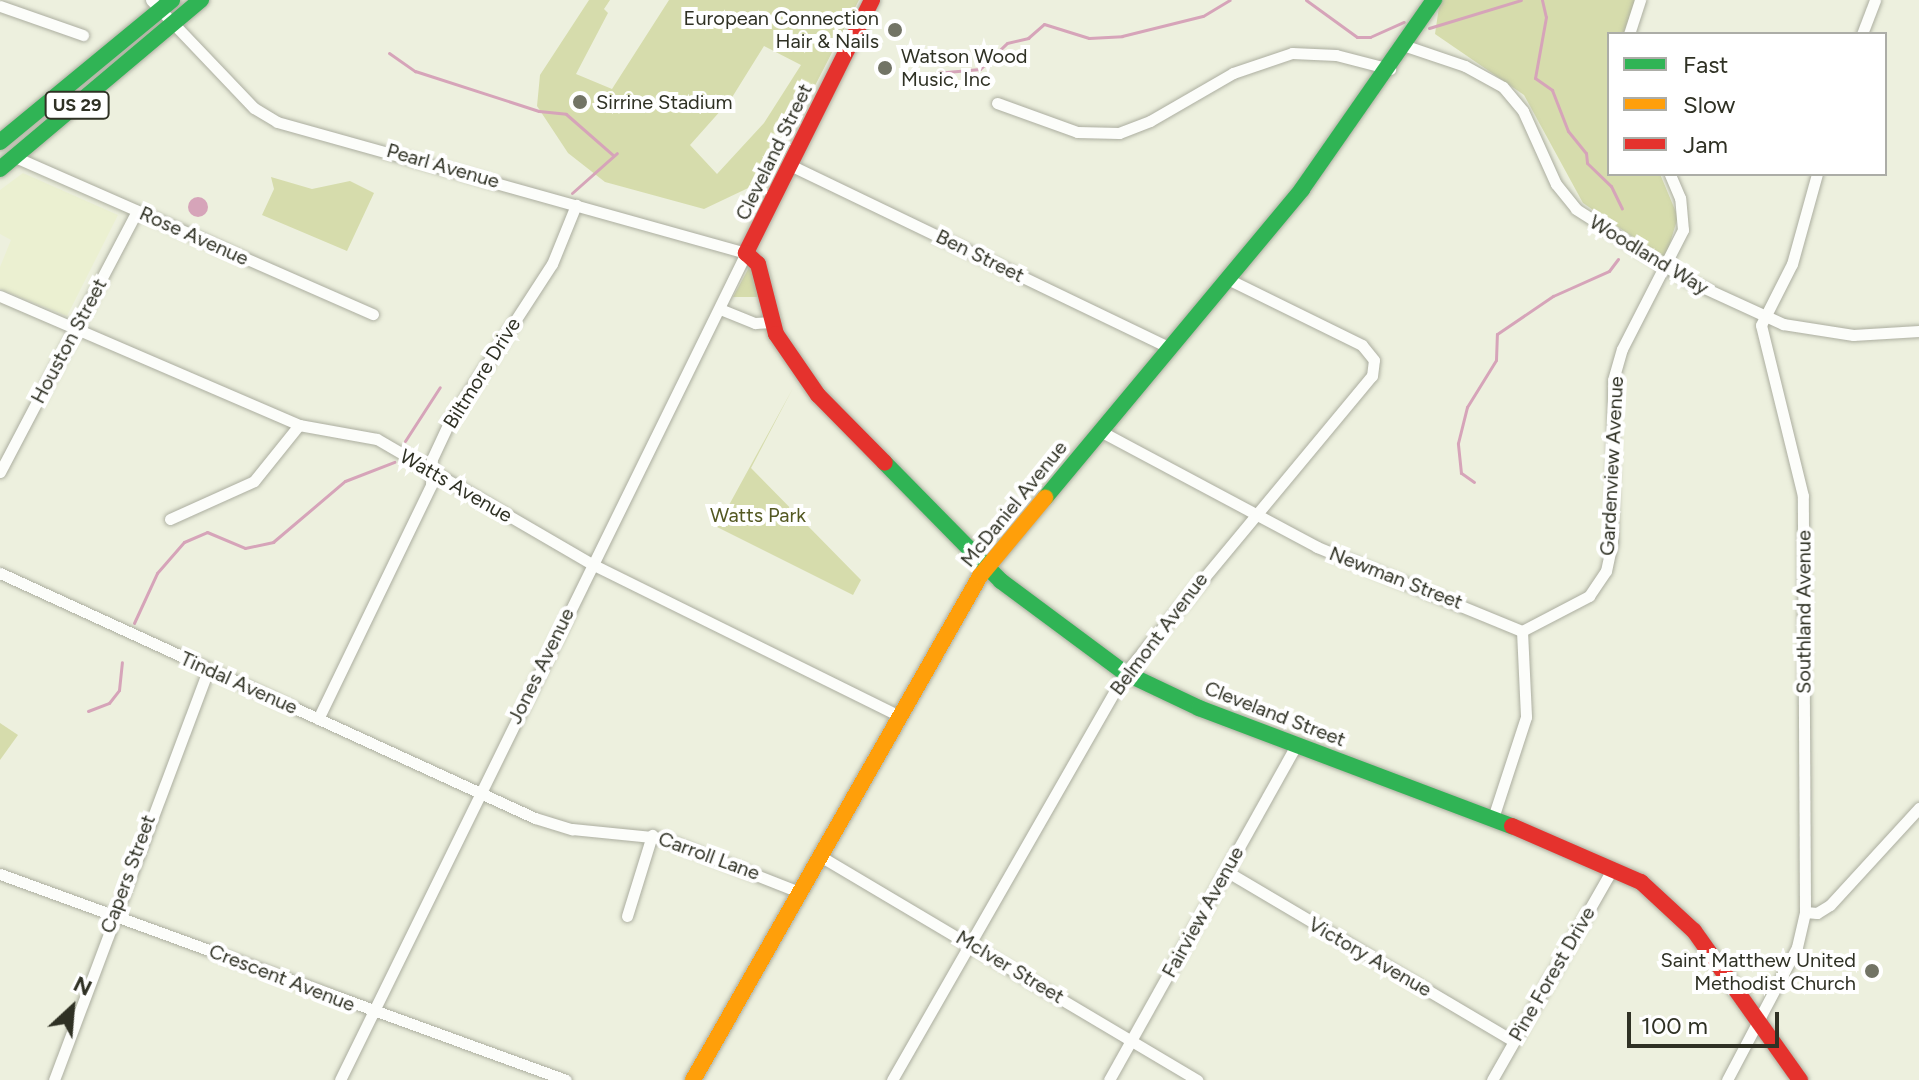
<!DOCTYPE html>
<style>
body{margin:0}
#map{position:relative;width:1919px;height:1080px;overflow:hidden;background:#edf0de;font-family:Figtree,sans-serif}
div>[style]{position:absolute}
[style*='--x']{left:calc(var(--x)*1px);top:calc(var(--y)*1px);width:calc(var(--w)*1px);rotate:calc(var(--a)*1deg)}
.built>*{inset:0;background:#ebf0d1}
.green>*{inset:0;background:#d6dcac}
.water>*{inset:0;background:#d6a4b9}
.round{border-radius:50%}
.stream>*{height:3px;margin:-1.5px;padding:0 1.5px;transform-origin:1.5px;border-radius:1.5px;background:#d6a4b9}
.roads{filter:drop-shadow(0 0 2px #acaea0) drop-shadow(0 0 2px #acaea0)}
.street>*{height:11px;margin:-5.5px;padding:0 5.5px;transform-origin:5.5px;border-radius:5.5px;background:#fcfdfa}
.fast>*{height:16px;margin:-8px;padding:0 8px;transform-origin:8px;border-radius:8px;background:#30b455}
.slow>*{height:16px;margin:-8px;padding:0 8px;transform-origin:8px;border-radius:8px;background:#ff9f0a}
.jam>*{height:16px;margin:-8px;padding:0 8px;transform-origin:8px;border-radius:8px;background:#e5322d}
.dots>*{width:22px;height:22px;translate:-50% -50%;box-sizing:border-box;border:4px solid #fff;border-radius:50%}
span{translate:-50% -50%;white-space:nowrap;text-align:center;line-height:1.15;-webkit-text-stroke:8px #fff;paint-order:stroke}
.shield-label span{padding:2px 6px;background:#fff;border:2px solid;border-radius:6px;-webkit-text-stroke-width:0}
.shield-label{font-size:18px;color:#2f3124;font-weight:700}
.poi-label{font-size:20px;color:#2f3124}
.right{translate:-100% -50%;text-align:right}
.left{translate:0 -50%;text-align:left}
.street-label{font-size:20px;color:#2f3124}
.park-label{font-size:20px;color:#535821}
.legend{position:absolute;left:1607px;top:32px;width:280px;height:144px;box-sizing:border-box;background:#fff;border:2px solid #acada7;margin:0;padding:10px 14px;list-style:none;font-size:24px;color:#2f3124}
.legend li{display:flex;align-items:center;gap:16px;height:40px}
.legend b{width:40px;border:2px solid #acada7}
.north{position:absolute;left:32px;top:968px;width:80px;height:80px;-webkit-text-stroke:6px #fff;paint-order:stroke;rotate:26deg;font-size:22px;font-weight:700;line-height:32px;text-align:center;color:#2f3124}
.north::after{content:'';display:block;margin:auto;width:28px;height:36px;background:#2f3124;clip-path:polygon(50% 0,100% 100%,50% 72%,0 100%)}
.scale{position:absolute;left:1627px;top:1012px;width:152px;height:36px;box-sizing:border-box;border:4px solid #2f3124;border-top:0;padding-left:10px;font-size:24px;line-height:28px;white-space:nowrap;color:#2f3124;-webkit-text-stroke:6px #fff;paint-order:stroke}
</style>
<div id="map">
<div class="built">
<i style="clip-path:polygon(23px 173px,118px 215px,67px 316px,0 289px,0 267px,11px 240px,0 234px,0 190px)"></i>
</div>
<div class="green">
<i style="clip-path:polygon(evenodd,589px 0,610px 0,604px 9px,608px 13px,576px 74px,612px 89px,669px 0,859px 0,767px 179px,704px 209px,605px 182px,568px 153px,537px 106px,540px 75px,589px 0,764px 46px,801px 65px,764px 123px,717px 174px,690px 145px,731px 99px,764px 46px)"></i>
<i style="clip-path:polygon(1440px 0,1635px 0,1624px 34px,1609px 34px,1609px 174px,1660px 174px,1678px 217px,1665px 259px,1583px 203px,1524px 95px,1435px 34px)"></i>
<i style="clip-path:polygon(271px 177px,312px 189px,350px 181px,374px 193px,347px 251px,262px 215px,274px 189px)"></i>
<i style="clip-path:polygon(752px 262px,759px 297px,733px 297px)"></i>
<i style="clip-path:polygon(793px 388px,751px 468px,861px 580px,853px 595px,717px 527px)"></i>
<i style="clip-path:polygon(0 723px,18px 735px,0 760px)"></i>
</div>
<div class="water">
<i class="round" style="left:188px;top:197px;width:20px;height:20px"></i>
</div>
<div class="stream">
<i style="--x:1306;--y:0;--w:63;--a:36"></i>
<i style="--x:1357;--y:37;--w:13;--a:0"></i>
<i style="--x:1370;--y:37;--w:37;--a:-24"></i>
<i style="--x:1542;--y:0;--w:17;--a:77"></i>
<i style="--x:1546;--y:17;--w:62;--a:100.2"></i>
<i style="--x:1535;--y:78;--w:21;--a:35"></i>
<i style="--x:1552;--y:90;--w:44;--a:68.7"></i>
<i style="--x:1568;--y:131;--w:28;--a:51"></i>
<i style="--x:1586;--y:153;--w:10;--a:84"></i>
<i style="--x:1587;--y:163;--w:33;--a:44"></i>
<i style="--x:1611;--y:186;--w:25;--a:64"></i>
<i style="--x:1429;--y:28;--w:96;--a:-16.9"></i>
<i style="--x:389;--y:53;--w:32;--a:35"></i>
<i style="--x:415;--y:71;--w:130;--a:17.9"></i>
<i style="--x:539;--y:111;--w:27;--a:6"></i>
<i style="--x:566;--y:114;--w:62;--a:41.1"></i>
<i style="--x:907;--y:86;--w:32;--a:-24"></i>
<i style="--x:936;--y:73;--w:44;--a:-5.2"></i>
<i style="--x:980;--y:69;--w:37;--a:-44"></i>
<i style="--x:1007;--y:43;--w:22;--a:-13"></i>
<i style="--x:1028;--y:38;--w:21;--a:-41"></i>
<i style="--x:1044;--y:24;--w:47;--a:17.3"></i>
<i style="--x:1089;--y:38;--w:33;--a:-3"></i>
<i style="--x:1122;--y:36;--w:83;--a:-13.9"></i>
<i style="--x:1203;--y:16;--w:31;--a:-31"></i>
<i style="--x:572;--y:193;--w:60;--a:-41.6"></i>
<i style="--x:405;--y:441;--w:64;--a:-57.1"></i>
<i style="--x:1474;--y:482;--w:16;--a:-145"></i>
<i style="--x:1461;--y:473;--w:30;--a:-96"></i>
<i style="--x:1458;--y:443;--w:37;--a:-76"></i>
<i style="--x:1467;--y:407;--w:55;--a:-58.3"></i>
<i style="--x:1496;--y:360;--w:26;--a:-88"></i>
<i style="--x:1497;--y:334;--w:68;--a:-34.2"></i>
<i style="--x:1553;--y:296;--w:61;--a:-24.1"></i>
<i style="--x:1609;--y:271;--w:15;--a:-53"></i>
<i style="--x:134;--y:623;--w:55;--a:-65.3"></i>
<i style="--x:157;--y:573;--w:41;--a:-48.9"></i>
<i style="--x:184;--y:542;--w:25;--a:-23"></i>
<i style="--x:207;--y:532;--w:41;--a:22.8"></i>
<i style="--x:245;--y:548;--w:29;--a:-12"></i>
<i style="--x:273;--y:542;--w:94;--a:-40.3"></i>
<i style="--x:345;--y:481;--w:53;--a:-21.2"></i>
<i style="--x:88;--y:711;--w:22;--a:-21"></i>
<i style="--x:109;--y:703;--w:16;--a:-52"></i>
<i style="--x:119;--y:690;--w:28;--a:-84"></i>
</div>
<div class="roads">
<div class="street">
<i style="--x:151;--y:0;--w:149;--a:46.4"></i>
<i style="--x:254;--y:108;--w:27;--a:31"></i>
<i style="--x:277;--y:122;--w:487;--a:15.6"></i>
<i style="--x:746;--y:253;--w:921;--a:116.15"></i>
<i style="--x:0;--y:6;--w:88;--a:19.3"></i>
<i style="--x:1629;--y:34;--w:36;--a:-72"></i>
<i style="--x:1862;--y:34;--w:36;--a:-69"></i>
<i style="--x:1406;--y:46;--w:62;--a:18.7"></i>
<i style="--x:1465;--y:66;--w:43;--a:28.9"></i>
<i style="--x:1503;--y:87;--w:31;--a:50"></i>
<i style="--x:1523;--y:111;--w:80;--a:65.7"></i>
<i style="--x:1556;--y:184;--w:32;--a:51"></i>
<i style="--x:1576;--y:209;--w:132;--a:32.6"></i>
<i style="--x:1687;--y:280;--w:106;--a:24.6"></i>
<i style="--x:1783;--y:324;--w:71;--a:8.9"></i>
<i style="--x:1853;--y:335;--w:66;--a:-3.5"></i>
<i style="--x:997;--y:103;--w:85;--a:19.9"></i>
<i style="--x:1077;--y:132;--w:42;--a:1.4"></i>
<i style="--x:1119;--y:133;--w:33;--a:-21"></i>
<i style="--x:1150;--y:121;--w:96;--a:-30"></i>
<i style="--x:1233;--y:73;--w:62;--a:-18.7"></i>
<i style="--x:1292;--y:53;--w:44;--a:2.6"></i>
<i style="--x:1336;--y:55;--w:56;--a:14.5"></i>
<i style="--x:15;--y:157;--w:391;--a:23.7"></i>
<i style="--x:790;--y:165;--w:422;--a:25.7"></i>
<i style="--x:0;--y:296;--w:326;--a:23.3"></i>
<i style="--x:299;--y:425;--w:79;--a:10.2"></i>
<i style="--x:377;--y:439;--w:249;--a:30.2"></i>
<i style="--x:592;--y:564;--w:340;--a:26.3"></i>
<i style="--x:720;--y:309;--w:38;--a:22"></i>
<i style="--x:755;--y:323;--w:17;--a:-3"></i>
<i style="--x:1100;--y:431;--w:246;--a:28.1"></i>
<i style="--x:1317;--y:547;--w:222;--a:22.3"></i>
<i style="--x:1522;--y:631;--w:86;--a:87.3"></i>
<i style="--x:1526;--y:717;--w:106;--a:108.1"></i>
<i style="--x:0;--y:472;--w:295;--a:-62.3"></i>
<i style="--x:170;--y:519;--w:92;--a:-24.3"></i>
<i style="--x:254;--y:481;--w:72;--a:-51.2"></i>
<i style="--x:0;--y:573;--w:588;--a:24.61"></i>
<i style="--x:535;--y:818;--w:39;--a:17"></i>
<i style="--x:572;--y:829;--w:90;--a:5.7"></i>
<i style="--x:662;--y:838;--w:147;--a:21.5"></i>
<i style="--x:1522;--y:631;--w:76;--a:-27.6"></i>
<i style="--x:1589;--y:596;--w:30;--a:-56"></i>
<i style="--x:1606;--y:571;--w:29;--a:-78"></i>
<i style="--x:1612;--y:543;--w:163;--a:-89.6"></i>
<i style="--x:1613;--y:380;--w:32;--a:-74"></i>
<i style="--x:1622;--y:349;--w:134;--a:-62.9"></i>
<i style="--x:1683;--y:230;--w:32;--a:-95"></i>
<i style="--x:1680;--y:198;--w:26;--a:-113"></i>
<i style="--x:318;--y:719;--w:260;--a:-64.2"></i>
<i style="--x:431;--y:485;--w:26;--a:-88"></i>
<i style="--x:432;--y:459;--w:38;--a:-65"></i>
<i style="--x:448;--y:424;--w:191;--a:-57"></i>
<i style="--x:552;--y:264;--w:64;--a:-67.9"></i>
<i style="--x:820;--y:856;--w:439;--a:30.7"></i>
<i style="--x:1226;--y:871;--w:334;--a:30.6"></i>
<i style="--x:0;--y:874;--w:602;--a:20"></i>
<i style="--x:1805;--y:912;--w:12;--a:5"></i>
<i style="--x:1817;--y:913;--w:15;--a:-32"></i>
<i style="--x:1830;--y:905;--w:132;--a:-47.5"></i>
<i style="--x:627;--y:916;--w:85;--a:-72.8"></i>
<i style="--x:54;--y:1080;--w:438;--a:-69.4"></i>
<i style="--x:892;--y:1080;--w:469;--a:-60.2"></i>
<i style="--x:1125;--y:673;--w:386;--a:-50.3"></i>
<i style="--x:1372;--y:376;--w:16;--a:-83"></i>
<i style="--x:1374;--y:360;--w:19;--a:-129"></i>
<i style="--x:1362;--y:345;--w:149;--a:-153.8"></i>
<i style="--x:1109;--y:1080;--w:386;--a:-60.8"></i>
<i style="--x:1492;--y:1080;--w:244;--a:-60.3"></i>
<i style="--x:1727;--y:1080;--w:150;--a:-62.2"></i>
<i style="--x:1797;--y:947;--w:36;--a:-77"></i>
<i style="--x:1805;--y:912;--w:416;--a:-90.3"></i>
<i style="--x:1803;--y:496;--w:176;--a:-103.8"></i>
<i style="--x:1761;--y:325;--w:68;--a:-63.1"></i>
<i style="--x:1792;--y:264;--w:93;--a:-74.5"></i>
</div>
<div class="fast">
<i style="--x:0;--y:142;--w:223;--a:-39.5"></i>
<i style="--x:0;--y:169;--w:263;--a:-40.1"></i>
<i style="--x:885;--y:463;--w:165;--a:45.5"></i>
<i style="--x:1001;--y:581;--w:154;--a:36.6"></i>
<i style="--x:1125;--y:673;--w:82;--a:25.3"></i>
<i style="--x:1199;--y:708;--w:335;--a:20.7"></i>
<i style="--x:1045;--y:498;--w:402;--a:-50.2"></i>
<i style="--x:1302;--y:189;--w:231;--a:-55.1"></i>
</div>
<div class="slow">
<i style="--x:693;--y:1080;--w:580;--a:-60.34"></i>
<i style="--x:980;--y:576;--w:102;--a:-50.2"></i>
</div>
<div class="jam">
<i style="--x:872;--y:0;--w:283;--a:116.5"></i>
<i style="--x:746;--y:253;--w:16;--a:43"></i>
<i style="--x:758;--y:264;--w:72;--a:75.6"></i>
<i style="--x:776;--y:334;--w:74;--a:55.5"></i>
<i style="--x:818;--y:395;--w:95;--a:45.4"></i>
<i style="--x:1512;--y:826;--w:141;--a:23.5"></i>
<i style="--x:1641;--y:882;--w:72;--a:42.8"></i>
<i style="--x:1694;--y:931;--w:183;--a:54.6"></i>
</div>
</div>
<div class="dots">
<i style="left:895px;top:30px;background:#727465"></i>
<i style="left:885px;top:68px;background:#727465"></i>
<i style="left:580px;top:102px;background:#727465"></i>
<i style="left:1872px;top:971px;background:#727465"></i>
</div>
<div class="shield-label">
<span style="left:77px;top:105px">US 29</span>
</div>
<div class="poi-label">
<span class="right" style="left:879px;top:30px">European Connection<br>Hair &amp; Nails</span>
<span class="left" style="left:901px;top:68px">Watson Wood<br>Music, Inc</span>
<span class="left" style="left:596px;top:102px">Sirrine Stadium</span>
<span class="right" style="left:1856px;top:972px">Saint Matthew United<br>Methodist Church</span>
</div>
<div class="street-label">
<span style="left:774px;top:152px;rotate:-64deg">Cleveland Street</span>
<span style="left:443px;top:166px;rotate:16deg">Pearl Avenue</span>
<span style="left:194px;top:236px;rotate:24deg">Rose Avenue</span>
<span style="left:1649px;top:255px;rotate:31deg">Woodland Way</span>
<span style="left:980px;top:256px;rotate:26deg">Ben Street</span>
<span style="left:69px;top:341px;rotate:-62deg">Houston Street</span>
<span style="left:482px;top:373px;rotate:-58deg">Biltmore Drive</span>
<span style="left:1612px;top:466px;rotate:-87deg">Gardenview Avenue</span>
<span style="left:456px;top:486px;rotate:30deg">Watts Avenue</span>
<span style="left:1014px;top:504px;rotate:-51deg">McDaniel Avenue</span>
<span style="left:1396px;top:578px;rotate:21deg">Newman Street</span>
<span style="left:1804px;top:612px;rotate:-90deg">Southland Avenue</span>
<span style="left:1159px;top:634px;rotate:-53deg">Belmont Avenue</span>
<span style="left:541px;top:666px;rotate:-64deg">Jones Avenue</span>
<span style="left:239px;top:683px;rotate:24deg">Tindal Avenue</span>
<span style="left:1275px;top:714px;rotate:21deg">Cleveland Street</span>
<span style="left:709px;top:856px;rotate:20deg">Carroll Lane</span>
<span style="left:128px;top:874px;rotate:-70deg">Capers Street</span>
<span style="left:1203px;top:912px;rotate:-61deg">Fairview Avenue</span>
<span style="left:1370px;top:957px;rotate:30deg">Victory Avenue</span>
<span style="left:1010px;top:967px;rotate:31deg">McIver Street</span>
<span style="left:1552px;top:974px;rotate:-60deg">Pine Forest Drive</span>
<span style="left:282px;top:978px;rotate:21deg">Crescent Avenue</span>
</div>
<div class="park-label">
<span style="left:758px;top:515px">Watts Park</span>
</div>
<ul class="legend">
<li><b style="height:10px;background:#30b455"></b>Fast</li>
<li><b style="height:10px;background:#ff9f0a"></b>Slow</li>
<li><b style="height:10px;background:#e5322d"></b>Jam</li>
</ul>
<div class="north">N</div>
<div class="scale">100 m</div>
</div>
